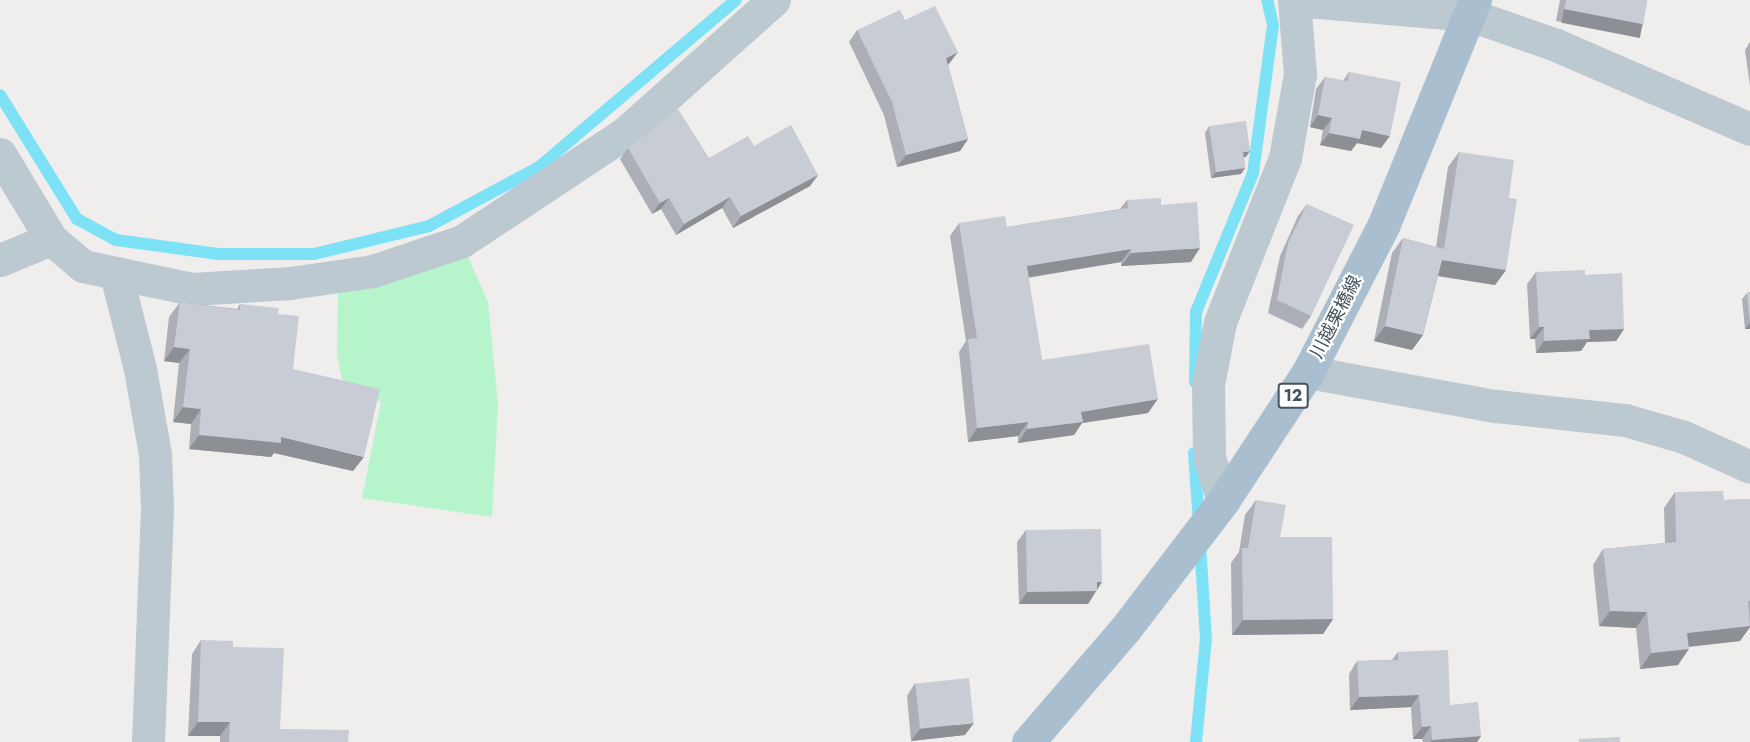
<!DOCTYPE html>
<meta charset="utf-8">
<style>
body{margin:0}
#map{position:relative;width:1750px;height:742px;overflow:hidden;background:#f0eded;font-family:Jost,"Noto Sans JP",sans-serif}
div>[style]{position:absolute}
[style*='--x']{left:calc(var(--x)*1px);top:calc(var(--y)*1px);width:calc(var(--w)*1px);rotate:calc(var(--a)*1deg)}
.green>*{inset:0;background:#b6f4cb}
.stream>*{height:12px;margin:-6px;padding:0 6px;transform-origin:6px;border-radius:6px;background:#7de2f6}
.minor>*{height:33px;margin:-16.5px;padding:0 16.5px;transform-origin:16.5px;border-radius:16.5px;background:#bcc9d1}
.major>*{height:33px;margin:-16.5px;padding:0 16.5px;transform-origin:16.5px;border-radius:16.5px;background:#a9bfd0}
.wall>*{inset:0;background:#acafb6}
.shaded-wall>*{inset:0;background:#8c8f94;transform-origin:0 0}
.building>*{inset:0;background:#c8ccd4;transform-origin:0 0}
span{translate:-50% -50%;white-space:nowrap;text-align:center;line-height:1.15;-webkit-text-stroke:4.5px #fff;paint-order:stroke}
.shield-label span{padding:2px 4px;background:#fff;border:2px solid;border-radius:4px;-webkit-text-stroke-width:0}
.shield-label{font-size:16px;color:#43525d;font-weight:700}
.street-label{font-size:18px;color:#43525d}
</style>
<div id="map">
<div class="green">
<i style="clip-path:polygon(468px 257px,488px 302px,498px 404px,492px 517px,362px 498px,381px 402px,345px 393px,337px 355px,338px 290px)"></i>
</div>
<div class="stream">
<i style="--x:0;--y:95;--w:146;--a:58.2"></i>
<i style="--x:77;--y:219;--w:44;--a:28.3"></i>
<i style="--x:116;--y:240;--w:103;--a:7.8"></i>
<i style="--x:218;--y:254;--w:96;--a:0"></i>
<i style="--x:314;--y:254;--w:118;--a:-13.7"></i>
<i style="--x:429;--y:226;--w:125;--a:-28.2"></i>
<i style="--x:539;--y:167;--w:258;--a:-40.3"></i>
<i style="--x:1195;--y:382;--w:70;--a:-89.2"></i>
<i style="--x:1196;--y:312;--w:150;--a:-67.7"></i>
<i style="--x:1253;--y:173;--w:149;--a:-82.3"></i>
<i style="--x:1273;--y:25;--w:26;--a:-103"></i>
<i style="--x:1194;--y:453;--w:70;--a:85.9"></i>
<i style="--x:1196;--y:742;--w:103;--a:-84.5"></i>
<i style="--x:1206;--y:639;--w:96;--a:-93.6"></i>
</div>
<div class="minor">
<i style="--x:1295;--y:0;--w:176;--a:4.9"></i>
<i style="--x:1470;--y:15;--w:91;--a:19.2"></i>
<i style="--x:1556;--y:45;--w:211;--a:23.4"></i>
<i style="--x:0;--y:154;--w:99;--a:59"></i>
<i style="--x:51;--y:239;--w:42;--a:40.2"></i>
<i style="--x:83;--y:266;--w:111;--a:11.9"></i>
<i style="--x:192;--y:289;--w:98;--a:-3.5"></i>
<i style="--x:290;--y:283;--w:84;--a:-8.2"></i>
<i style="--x:373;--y:271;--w:94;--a:-18.6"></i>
<i style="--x:462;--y:241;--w:196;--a:-33.5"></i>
<i style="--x:625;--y:133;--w:200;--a:-41.8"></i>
<i style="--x:0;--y:260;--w:55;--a:-22.4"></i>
<i style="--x:116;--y:274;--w:98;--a:75.8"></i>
<i style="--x:140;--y:369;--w:86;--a:80"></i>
<i style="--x:155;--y:454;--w:54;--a:87.9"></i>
<i style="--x:157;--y:508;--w:234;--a:92.2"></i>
<i style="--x:1308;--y:372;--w:191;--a:10.3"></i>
<i style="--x:1496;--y:406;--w:130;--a:6.2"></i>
<i style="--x:1625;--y:420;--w:61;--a:16.1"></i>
<i style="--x:1684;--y:437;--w:72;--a:24.4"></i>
<i style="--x:1223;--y:501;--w:46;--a:-107.7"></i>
<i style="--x:1209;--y:457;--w:72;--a:-90.8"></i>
<i style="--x:1208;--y:385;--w:64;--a:-79.2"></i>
<i style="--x:1220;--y:322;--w:176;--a:-68.4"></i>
<i style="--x:1285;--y:158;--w:85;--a:-79.9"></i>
<i style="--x:1300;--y:74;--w:74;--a:-94.6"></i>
</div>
<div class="major">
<i style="--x:1028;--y:742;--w:150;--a:-49.3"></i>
<i style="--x:1126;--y:628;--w:160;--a:-52.6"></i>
<i style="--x:1223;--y:501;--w:154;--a:-56.6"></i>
<i style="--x:1308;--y:372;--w:166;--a:-62.8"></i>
<i style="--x:1384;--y:224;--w:242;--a:-67.9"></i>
</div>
<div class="wall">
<i style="clip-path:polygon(1560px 0,1647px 0,1643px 24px,1635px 36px,1556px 21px)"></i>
<i style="clip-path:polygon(905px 20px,949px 64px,948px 65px,968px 139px,960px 151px,897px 167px,884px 115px,849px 42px,857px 30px)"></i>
<i style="clip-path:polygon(1750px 42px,1750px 86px,1745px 50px)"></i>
<i style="clip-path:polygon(1349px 72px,1381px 148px,1357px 143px,1351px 151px,1320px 145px,1323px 130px,1310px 127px,1316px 89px,1325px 77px,1343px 81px)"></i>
<i style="clip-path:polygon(1209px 126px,1246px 157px,1244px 157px,1245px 168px,1241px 174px,1211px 178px,1205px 133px)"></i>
<i style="clip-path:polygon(754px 146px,818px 175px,810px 186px,733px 228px,722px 208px,676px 235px,661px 209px,652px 214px,620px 159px,628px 148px,709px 158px)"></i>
<i style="clip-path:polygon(1459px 152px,1509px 198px,1506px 270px,1495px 285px,1438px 276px,1423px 335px,1412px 350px,1374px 341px,1392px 253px,1403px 238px,1436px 247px,1448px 167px)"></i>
<i style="clip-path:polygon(1127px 200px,1161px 205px,1191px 262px,1121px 266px,1121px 262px,1028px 278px,1042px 360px,1148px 413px,1082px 423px,1074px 435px,1018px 443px,1018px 436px,968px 442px,959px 352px,966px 341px,950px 236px,959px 223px,1007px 227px,1120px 209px)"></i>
<i style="clip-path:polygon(1307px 204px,1311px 316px,1302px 329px,1268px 313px,1280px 256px,1298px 216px)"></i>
<i style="clip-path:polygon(1536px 272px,1585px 275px,1624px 329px,1616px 341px,1587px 342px,1581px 351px,1536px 353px,1535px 339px,1530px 339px,1527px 284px)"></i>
<i style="clip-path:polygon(1750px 292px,1750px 329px,1745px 329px,1742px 299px,1747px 293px)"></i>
<i style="clip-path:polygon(180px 302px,237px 309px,240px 304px,278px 314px,293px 369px,353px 471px,274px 453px,271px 457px,189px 449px,191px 424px,173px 422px,179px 363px,164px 361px,169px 317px)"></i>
<i style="clip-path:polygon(1675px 492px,1724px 500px,1750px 499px,1750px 627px,1740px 641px,1689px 647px,1678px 665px,1640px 669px,1636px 628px,1599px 626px,1593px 565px,1603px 549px,1665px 543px,1664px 508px)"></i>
<i style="clip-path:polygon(1256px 500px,1333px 619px,1323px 634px,1232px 635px,1231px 563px,1239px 552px,1245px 515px)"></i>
<i style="clip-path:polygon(1026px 530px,1097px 589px,1088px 604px,1019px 604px,1017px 542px)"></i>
<i style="clip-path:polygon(201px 640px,233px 647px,280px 729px,348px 742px,220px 742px,220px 736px,188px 736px,192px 654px)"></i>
<i style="clip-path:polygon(1398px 652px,1481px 736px,1477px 742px,1423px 742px,1422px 739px,1413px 739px,1411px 707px,1350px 710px,1349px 674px,1357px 661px,1392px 660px)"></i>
<i style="clip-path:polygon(915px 683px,965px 735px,911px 741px,907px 696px)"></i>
</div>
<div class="shaded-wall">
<i style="left:1564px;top:9px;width:80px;height:14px;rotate:11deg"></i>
<i style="clip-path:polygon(958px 52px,949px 64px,938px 70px,946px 58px)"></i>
<i style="clip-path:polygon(1318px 115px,1332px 118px,1323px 130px,1310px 127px)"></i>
<i style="clip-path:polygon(1362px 130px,1390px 136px,1381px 148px,1357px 143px,1351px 151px,1320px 145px,1329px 133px)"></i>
<i style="clip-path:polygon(968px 139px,960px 151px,897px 167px,906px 155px)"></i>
<i style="clip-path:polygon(1250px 151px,1246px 157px,1238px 158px,1243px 152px)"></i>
<i style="clip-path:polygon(1245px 168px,1241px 174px,1211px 178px,1216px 172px)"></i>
<i style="clip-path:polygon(818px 175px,810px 186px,733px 228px,741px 216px)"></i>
<i style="clip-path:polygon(730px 197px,722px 208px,676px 235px,684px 224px)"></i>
<i style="clip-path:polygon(669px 198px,661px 209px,652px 214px,660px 203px)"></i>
<i style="clip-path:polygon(1200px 248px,1191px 262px,1121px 266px,1131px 253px)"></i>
<i style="clip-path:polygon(1131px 249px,1121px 262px,1017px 279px,1027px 266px)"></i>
<i style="clip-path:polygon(1442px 260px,1506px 270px,1495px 285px,1432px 275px)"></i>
<i style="clip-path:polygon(1750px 323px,1750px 329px,1745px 329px)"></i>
<i style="clip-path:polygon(1385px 326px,1423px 335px,1412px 350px,1374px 341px)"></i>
<i style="clip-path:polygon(1539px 327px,1544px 327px,1535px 339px,1530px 339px)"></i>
<i style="clip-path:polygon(1624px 329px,1616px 341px,1587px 342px,1581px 351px,1536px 353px,1544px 341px,1589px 330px)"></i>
<i style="clip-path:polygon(174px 347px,190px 349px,179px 363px,164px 361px)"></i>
<i style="clip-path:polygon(1158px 399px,1148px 413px,1082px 423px,1074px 435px,1018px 443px,1027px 429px,1081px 412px)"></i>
<i style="clip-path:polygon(183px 407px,201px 409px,191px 424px,173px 422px)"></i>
<i style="clip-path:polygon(1028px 422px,1018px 436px,968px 442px,977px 428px)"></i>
<i style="clip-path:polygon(199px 435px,281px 437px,364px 457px,353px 471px,274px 453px,271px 457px,189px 449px)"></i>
<i style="clip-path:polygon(1097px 582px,1102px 582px,1088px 604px,1019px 604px,1027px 592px)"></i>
<i style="clip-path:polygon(1610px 611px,1647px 612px,1636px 628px,1599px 626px)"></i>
<i style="clip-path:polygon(1333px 619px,1323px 634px,1232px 635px,1243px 620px)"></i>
<i style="clip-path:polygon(1750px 626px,1750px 627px,1740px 641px,1676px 648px,1687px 633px)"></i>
<i style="clip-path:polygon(1689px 649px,1678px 665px,1640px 669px,1651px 653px)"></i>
<i style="clip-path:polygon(1419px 695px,1411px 707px,1350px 710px,1359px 697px)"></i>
<i style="clip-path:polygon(198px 722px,230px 722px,220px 736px,188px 736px)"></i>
<i style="clip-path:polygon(974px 723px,965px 735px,911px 741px,920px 729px)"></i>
<i style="clip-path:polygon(1431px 726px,1422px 739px,1413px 739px,1422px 727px)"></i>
<i style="clip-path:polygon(1481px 736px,1477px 742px,1430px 742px,1432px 740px)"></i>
</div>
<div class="building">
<i style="clip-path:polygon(1566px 0,1647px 0,1643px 24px,1564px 9px)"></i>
<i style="clip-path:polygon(935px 6px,958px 52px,946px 58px,968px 139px,906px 155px,892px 102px,857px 30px,900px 10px,905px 20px)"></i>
<i style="clip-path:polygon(1349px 72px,1401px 82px,1390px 136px,1362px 130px,1360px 139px,1329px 133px,1332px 118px,1318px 115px,1325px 77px,1348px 81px)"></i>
<i style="clip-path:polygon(678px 109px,709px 158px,748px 136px,754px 146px,791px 125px,818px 175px,741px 216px,730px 197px,684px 224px,669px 198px,660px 203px,628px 148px)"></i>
<i style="clip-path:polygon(1246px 121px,1250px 151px,1243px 152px,1245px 168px,1216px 172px,1209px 126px)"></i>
<i style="clip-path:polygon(1459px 152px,1514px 160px,1509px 198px,1517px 199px,1506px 270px,1442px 260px,1444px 252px,1423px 335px,1385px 326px,1403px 238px,1444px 249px)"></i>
<i style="clip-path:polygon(1161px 198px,1161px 205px,1197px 202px,1200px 248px,1131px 253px,1131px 249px,1027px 266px,1042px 360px,1149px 344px,1158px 399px,1081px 412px,1083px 422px,1027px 429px,1028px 422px,977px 428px,968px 339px,977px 338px,959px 223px,1005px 216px,1007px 227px,1128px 208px,1127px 200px)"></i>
<i style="clip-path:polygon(1307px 204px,1354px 225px,1311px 316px,1277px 300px,1288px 243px)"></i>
<i style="clip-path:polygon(1585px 270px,1585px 275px,1622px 273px,1624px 329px,1589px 330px,1590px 339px,1544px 341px,1544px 327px,1539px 327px,1536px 272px)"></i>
<i style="clip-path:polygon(1750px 292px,1750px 323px,1747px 293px)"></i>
<i style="clip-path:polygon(180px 302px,240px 310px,240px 304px,279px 308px,278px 314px,299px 316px,293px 369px,380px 389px,364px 457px,281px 437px,281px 443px,199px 435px,201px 409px,183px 407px,190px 349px,174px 347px)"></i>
<i style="clip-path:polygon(1723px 491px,1724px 500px,1750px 499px,1750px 601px,1748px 601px,1750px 626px,1687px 633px,1689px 649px,1651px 653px,1647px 612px,1610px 611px,1603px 549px,1676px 542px,1675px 492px)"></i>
<i style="clip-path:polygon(1256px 500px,1286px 505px,1280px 537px,1332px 537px,1333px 619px,1243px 620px,1242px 548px,1248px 548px)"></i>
<i style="clip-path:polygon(1101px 529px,1102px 582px,1097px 582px,1097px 591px,1027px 592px,1026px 530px)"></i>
<i style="clip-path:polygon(201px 640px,233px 641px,233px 647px,284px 648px,280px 729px,349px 730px,348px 742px,229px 742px,230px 722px,198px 722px)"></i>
<i style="clip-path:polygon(1448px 650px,1450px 705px,1478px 702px,1481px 736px,1432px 740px,1431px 726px,1422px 727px,1419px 695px,1359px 697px,1357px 661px,1398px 660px,1398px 652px)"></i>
<i style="left:969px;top:678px;width:45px;height:54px;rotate:84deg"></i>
<i style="clip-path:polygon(1620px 737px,1620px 742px,1579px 742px,1579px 739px)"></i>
</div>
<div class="shield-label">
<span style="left:1293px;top:396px">12</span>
</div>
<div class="street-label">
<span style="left:1336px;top:317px;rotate:-63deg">川越栗橋線</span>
</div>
</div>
